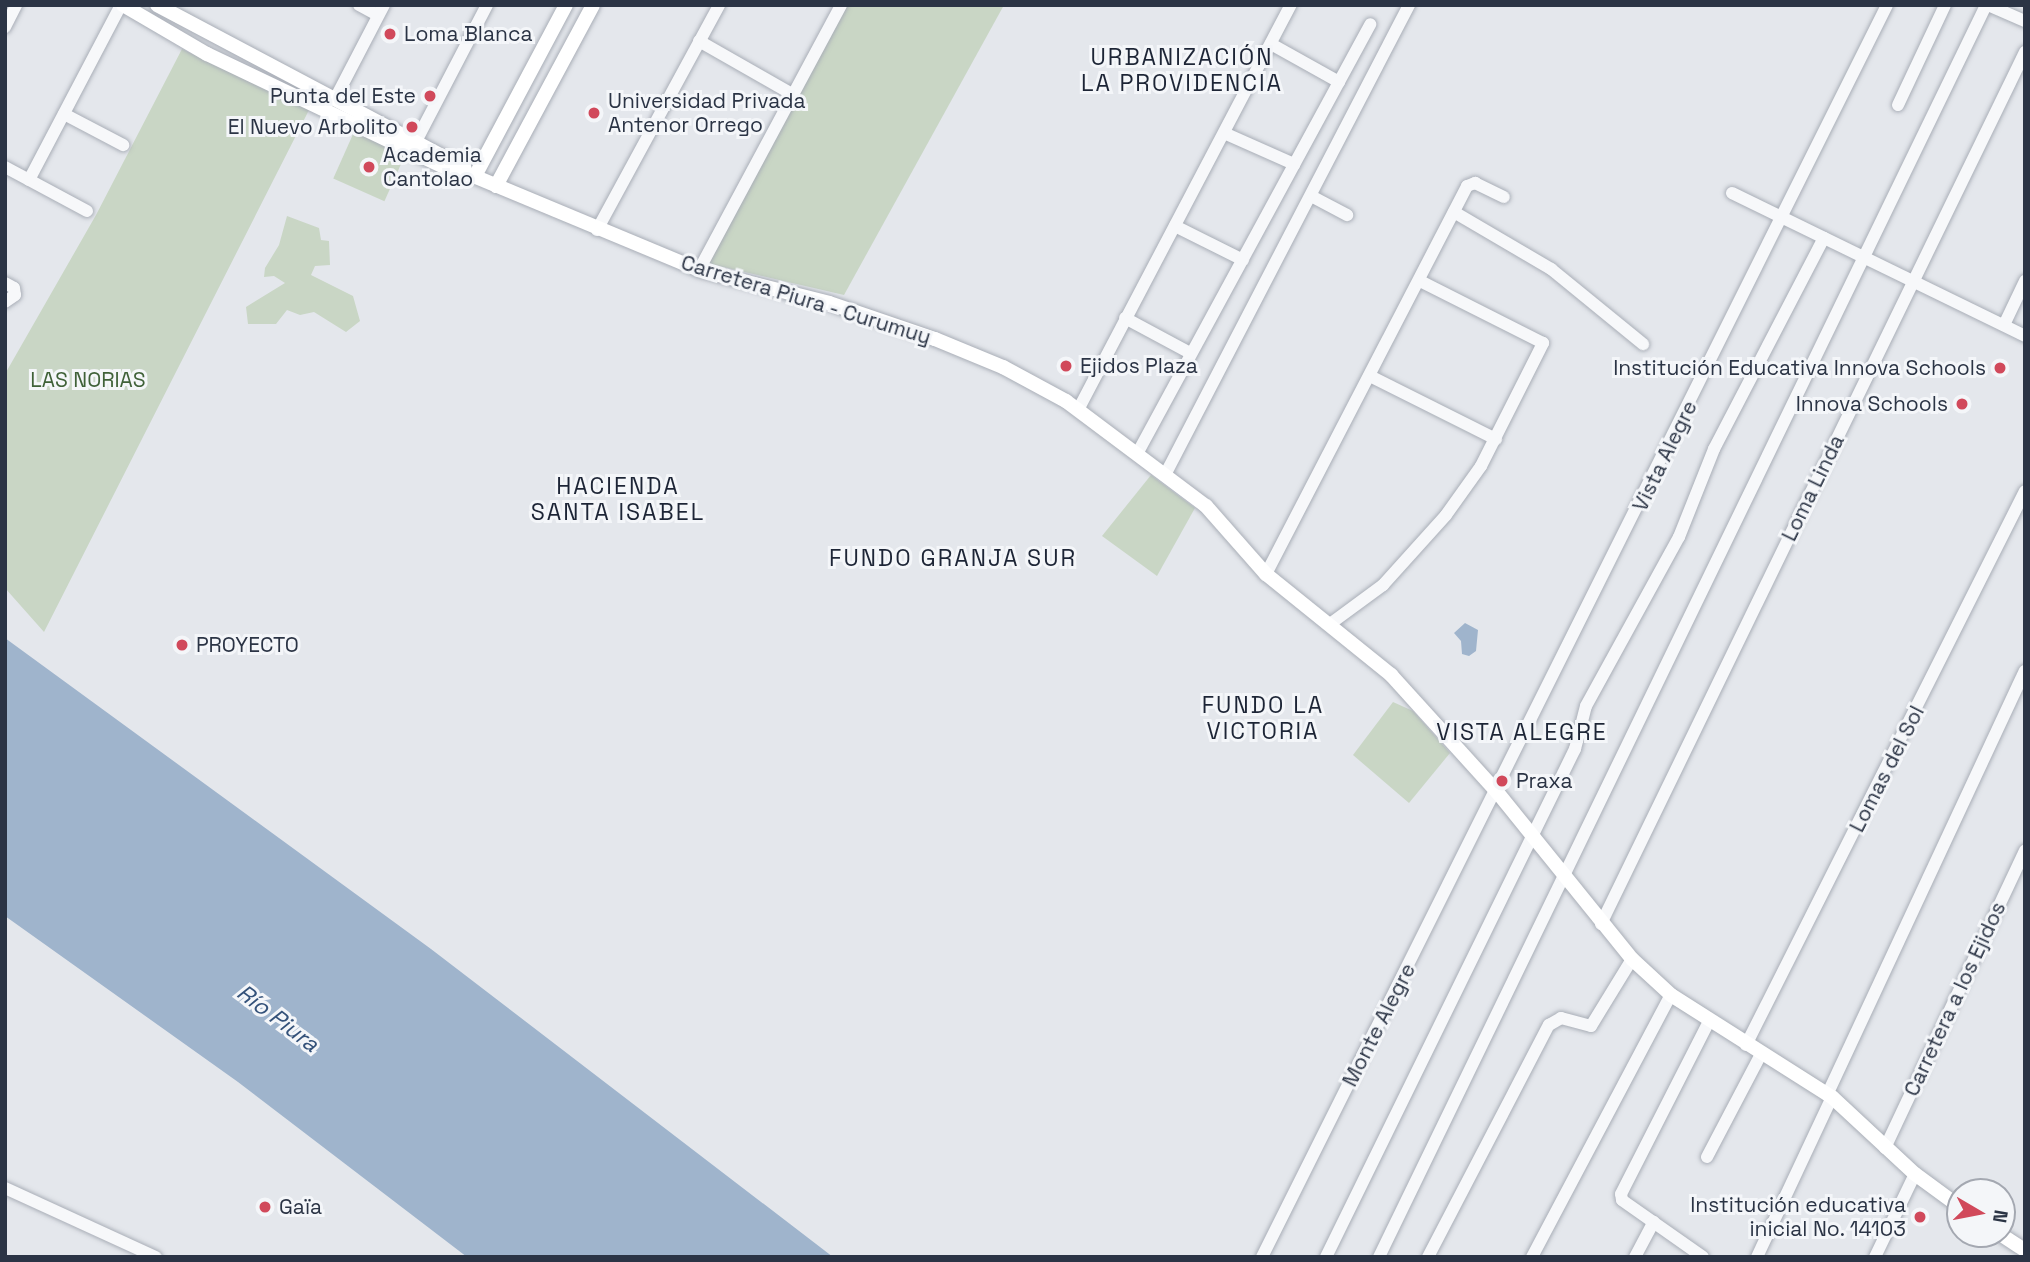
<!DOCTYPE html>
<meta charset="utf-8">
<style>
body{margin:0}
#map{position:relative;width:2030px;height:1262px;overflow:hidden;background:#e4e7ec;font-family:"Space Grotesk",sans-serif}
div>[style]{position:absolute}
[style*='--x']{left:calc(var(--x)*1px);top:calc(var(--y)*1px);width:calc(var(--w)*1px);rotate:calc(var(--a)*1deg)}
.green>*{inset:0;background:#c9d6c5;transform-origin:0 0}
.water>*{inset:0;background:#9fb4cc}
.roads{filter:drop-shadow(0 0 2px #a9aeb7) drop-shadow(0 0 2px #a9aeb7)}
.minor>*{height:12px;margin:-6px;padding:0 6px;transform-origin:6px;border-radius:6px;background:#f7f8fa}
.major>*{height:14px;margin:-7px;padding:0 7px;transform-origin:7px;border-radius:7px;background:#fff}
.dots>*{width:19px;height:19px;translate:-50% -50%;box-sizing:border-box;border:4px solid #f4f6f9;border-radius:50%}
span{translate:-50% -50%;white-space:nowrap;text-align:center;line-height:1.15;-webkit-text-stroke:6px #f4f6f9;paint-order:stroke}
.poi-label{font-size:21px;color:#2b3445}
.left{translate:0 -50%;text-align:left}
.right{translate:-100% -50%;text-align:right}
.street-label{font-size:21px;color:#2b3445}
.park-label{font-size:21px;color:#3f6138}
.neighbourhood-label{font-size:23px;color:#1d2536;letter-spacing:2px}
.water-label{font-size:23px;color:#34527a;font-style:italic}
.frame{position:absolute;inset:0;border:7px solid #2b3445;pointer-events:none}
.north{position:absolute;left:1946px;top:1178px;width:70px;height:70px;box-sizing:border-box;background:#f4f6f9;border:2px solid #a4a8b1;border-radius:50%;rotate:100deg;font-size:19px;font-weight:700;line-height:28px;text-align:center;color:#2b3445}
.north::after{content:'';display:block;margin:auto;width:24px;height:32px;background:#d1495b;clip-path:polygon(50% 0,100% 100%,50% 72%,0 100%)}
</style>
<div id="map">
<div class="green">
<i style="clip-path:polygon(845px 5px,1004px 5px,844px 295px,706px 263px)"></i>
<i style="clip-path:polygon(182px 49px,309px 110px,44px 632px,5px 588px,5px 374px,96px 215px)"></i>
<i style="left:354px;top:132px;width:56px;height:51px;rotate:24deg"></i>
<i style="clip-path:polygon(287px 216px,319px 228px,321px 240px,329px 241px,330px 265px,315px 266px,311px 275px,353px 296px,360px 321px,346px 332px,314px 312px,300px 315px,287px 310px,276px 324px,248px 324px,246px 307px,285px 283px,274px 276px,264px 277px,265px 268px,279px 245px)"></i>
<i style="clip-path:polygon(1151px 475px,1195px 508px,1157px 576px,1102px 536px)"></i>
<i style="clip-path:polygon(1393px 702px,1413px 711px,1450px 753px,1409px 803px,1353px 755px)"></i>
</div>
<div class="water">
<i style="clip-path:polygon(1465px 623px,1478px 630px,1476px 651px,1469px 656px,1462px 654px,1461px 641px,1454px 633px)"></i>
<i style="clip-path:polygon(5px 638px,431px 949px,833px 1257px,467px 1257px,238px 1082px,5px 916px)"></i>
</div>
<div class="roads">
<div class="minor">
<i style="--x:359;--y:5;--w:21;--a:28"></i>
<i style="--x:1988;--y:5;--w:40;--a:23.4"></i>
<i style="--x:5;--y:27;--w:25;--a:-63"></i>
<i style="--x:699;--y:41;--w:107;--a:29.7"></i>
<i style="--x:1271;--y:44;--w:78;--a:29.2"></i>
<i style="--x:335;--y:99;--w:106;--a:-62.5"></i>
<i style="--x:1898;--y:105;--w:110;--a:-64.8"></i>
<i style="--x:64;--y:114;--w:67;--a:27.7"></i>
<i style="--x:1224;--y:133;--w:77;--a:23.9"></i>
<i style="--x:411;--y:151;--w:165;--a:-62.5"></i>
<i style="--x:5;--y:167;--w:93;--a:28.2"></i>
<i style="--x:29;--y:180;--w:198;--a:-62.3"></i>
<i style="--x:1732;--y:193;--w:326;--a:26"></i>
<i style="--x:1311;--y:196;--w:41;--a:27.8"></i>
<i style="--x:1454;--y:212;--w:113;--a:30.4"></i>
<i style="--x:1551;--y:269;--w:119;--a:39.2"></i>
<i style="--x:1175;--y:226;--w:76;--a:26.6"></i>
<i style="--x:597;--y:230;--w:256;--a:-61.5"></i>
<i style="--x:699;--y:270;--w:301;--a:-61.8"></i>
<i style="--x:5;--y:283;--w:10;--a:29"></i>
<i style="--x:14;--y:288;--w:7;--a:82"></i>
<i style="--x:15;--y:295;--w:12;--a:145"></i>
<i style="--x:1125;--y:318;--w:74;--a:28.3"></i>
<i style="--x:2004;--y:325;--w:49;--a:-64.5"></i>
<i style="--x:1370;--y:376;--w:141;--a:26.6"></i>
<i style="--x:1078;--y:410;--w:458;--a:-62.3"></i>
<i style="--x:1137;--y:454;--w:489;--a:-61.5"></i>
<i style="--x:1165;--y:475;--w:530;--a:-62.56"></i>
<i style="--x:1266;--y:574;--w:437;--a:-62.6"></i>
<i style="--x:1467;--y:186;--w:9;--a:-21"></i>
<i style="--x:1475;--y:183;--w:32;--a:26"></i>
<i style="--x:1330;--y:624;--w:66;--a:-36.3"></i>
<i style="--x:1383;--y:585;--w:94;--a:-48"></i>
<i style="--x:1446;--y:515;--w:60;--a:-54.5"></i>
<i style="--x:1481;--y:466;--w:138;--a:-63.2"></i>
<i style="--x:1543;--y:343;--w:138;--a:-153.2"></i>
<i style="--x:1601;--y:924;--w:970;--a:-64.07"></i>
<i style="--x:1746;--y:1045;--w:620;--a:-63.27"></i>
<i style="--x:1827;--y:1095;--w:468;--a:-65"></i>
<i style="--x:1885;--y:1148;--w:329;--a:-64.8"></i>
<i style="--x:1707;--y:1157;--w:116;--a:-62.3"></i>
<i style="--x:5;--y:1188;--w:166;--a:24.6"></i>
<i style="--x:1262;--y:1257;--w:1399;--a:-63.47"></i>
<i style="--x:1326;--y:1257;--w:566;--a:-63.89"></i>
<i style="--x:1575;--y:749;--w:44;--a:-75.7"></i>
<i style="--x:1586;--y:706;--w:193;--a:-61.2"></i>
<i style="--x:1679;--y:537;--w:95;--a:-68.3"></i>
<i style="--x:1714;--y:449;--w:238;--a:-62.5"></i>
<i style="--x:1379;--y:1257;--w:1391;--a:-64.13"></i>
<i style="--x:1428;--y:1257;--w:262;--a:-62.5"></i>
<i style="--x:1549;--y:1025;--w:14;--a:-30"></i>
<i style="--x:1561;--y:1018;--w:31;--a:15"></i>
<i style="--x:1591;--y:1026;--w:79;--a:-58.5"></i>
<i style="--x:1532;--y:1257;--w:297;--a:-62.1"></i>
<i style="--x:1635;--y:1257;--w:40;--a:-62"></i>
<i style="--x:1703;--y:1257;--w:99;--a:-144.9"></i>
<i style="--x:1622;--y:1200;--w:6;--a:-99"></i>
<i style="--x:1621;--y:1194;--w:194;--a:-63"></i>
<i style="--x:1757;--y:1257;--w:177;--a:-64.9"></i>
<i style="--x:1875;--y:1257;--w:92;--a:-64.3"></i>
</div>
<div class="major">
<i style="--x:123;--y:5;--w:97;--a:30.3"></i>
<i style="--x:207;--y:54;--w:281;--a:25.5"></i>
<i style="--x:461;--y:175;--w:10;--a:0"></i>
<i style="--x:471;--y:175;--w:247;--a:22.6"></i>
<i style="--x:699;--y:270;--w:134;--a:14.2"></i>
<i style="--x:829;--y:303;--w:112;--a:18.8"></i>
<i style="--x:935;--y:339;--w:74;--a:22.4"></i>
<i style="--x:1003;--y:367;--w:72;--a:28.4"></i>
<i style="--x:1066;--y:401;--w:175;--a:36.9"></i>
<i style="--x:1206;--y:506;--w:91;--a:48.6"></i>
<i style="--x:1266;--y:574;--w:161;--a:38.9"></i>
<i style="--x:1391;--y:675;--w:159;--a:47.8"></i>
<i style="--x:1498;--y:793;--w:213;--a:51.1"></i>
<i style="--x:1632;--y:959;--w:53;--a:42.7"></i>
<i style="--x:1671;--y:995;--w:191;--a:32.4"></i>
<i style="--x:1832;--y:1097;--w:113;--a:42.9"></i>
<i style="--x:1915;--y:1174;--w:56;--a:36.3"></i>
<i style="--x:157;--y:5;--w:348;--a:27.9"></i>
<i style="--x:475;--y:176;--w:194;--a:-62"></i>
<i style="--x:496;--y:186;--w:205;--a:-61.8"></i>
<i style="--x:2000;--y:1234;--w:30;--a:33"></i>
</div>
</div>
<div class="dots">
<i style="left:390px;top:34px;background:#d1495b"></i>
<i style="left:430px;top:96px;background:#d1495b"></i>
<i style="left:594px;top:113px;background:#d1495b"></i>
<i style="left:412px;top:127px;background:#d1495b"></i>
<i style="left:369px;top:167px;background:#d1495b"></i>
<i style="left:1066px;top:366px;background:#d1495b"></i>
<i style="left:2000px;top:368px;background:#d1495b"></i>
<i style="left:1962px;top:404px;background:#d1495b"></i>
<i style="left:182px;top:645px;background:#d1495b"></i>
<i style="left:1502px;top:781px;background:#d1495b"></i>
<i style="left:265px;top:1207px;background:#d1495b"></i>
<i style="left:1920px;top:1217px;background:#d1495b"></i>
</div>
<div class="poi-label">
<span class="left" style="left:404px;top:34px">Loma Blanca</span>
<span class="right" style="left:416px;top:96px">Punta del Este</span>
<span class="left" style="left:608px;top:113px">Universidad Privada<br>Antenor Orrego</span>
<span class="right" style="left:398px;top:127px">El Nuevo Arbolito</span>
<span class="left" style="left:383px;top:167px">Academia<br>Cantolao</span>
<span class="left" style="left:1080px;top:366px">Ejidos Plaza</span>
<span class="right" style="left:1986px;top:368px">Institución Educativa Innova Schools</span>
<span class="right" style="left:1948px;top:404px">Innova Schools</span>
<span class="left" style="left:196px;top:645px">PROYECTO</span>
<span class="left" style="left:1516px;top:781px">Praxa</span>
<span class="right" style="left:1906px;top:1217px">Institución educativa<br>inicial No. 14103</span>
<span class="left" style="left:279px;top:1207px">Gaïa</span>
</div>
<div class="street-label">
<span style="left:806px;top:300px;rotate:17deg">Carretera Piura - Curumuy</span>
<span style="left:1665px;top:456px;rotate:-64deg">Vista Alegre</span>
<span style="left:1813px;top:488px;rotate:-64deg">Loma Linda</span>
<span style="left:1887px;top:769px;rotate:-63deg">Lomas del Sol</span>
<span style="left:1955px;top:999px;rotate:-65deg">Carretera a los Ejidos</span>
<span style="left:1379px;top:1025px;rotate:-63deg">Monte Alegre</span>
</div>
<div class="park-label">
<span style="left:88px;top:380px">LAS NORIAS</span>
</div>
<div class="neighbourhood-label">
<span style="left:1182px;top:70px">URBANIZACIÓN<br>LA PROVIDENCIA</span>
<span style="left:618px;top:499px">HACIENDA<br>SANTA ISABEL</span>
<span style="left:953px;top:558px">FUNDO GRANJA SUR</span>
<span style="left:1263px;top:718px">FUNDO LA<br>VICTORIA</span>
<span style="left:1522px;top:732px">VISTA ALEGRE</span>
</div>
<div class="water-label">
<span style="left:278px;top:1018px;rotate:37deg">Río Piura</span>
</div>
<div class="frame"></div>
<div class="north">N</div>
</div>
